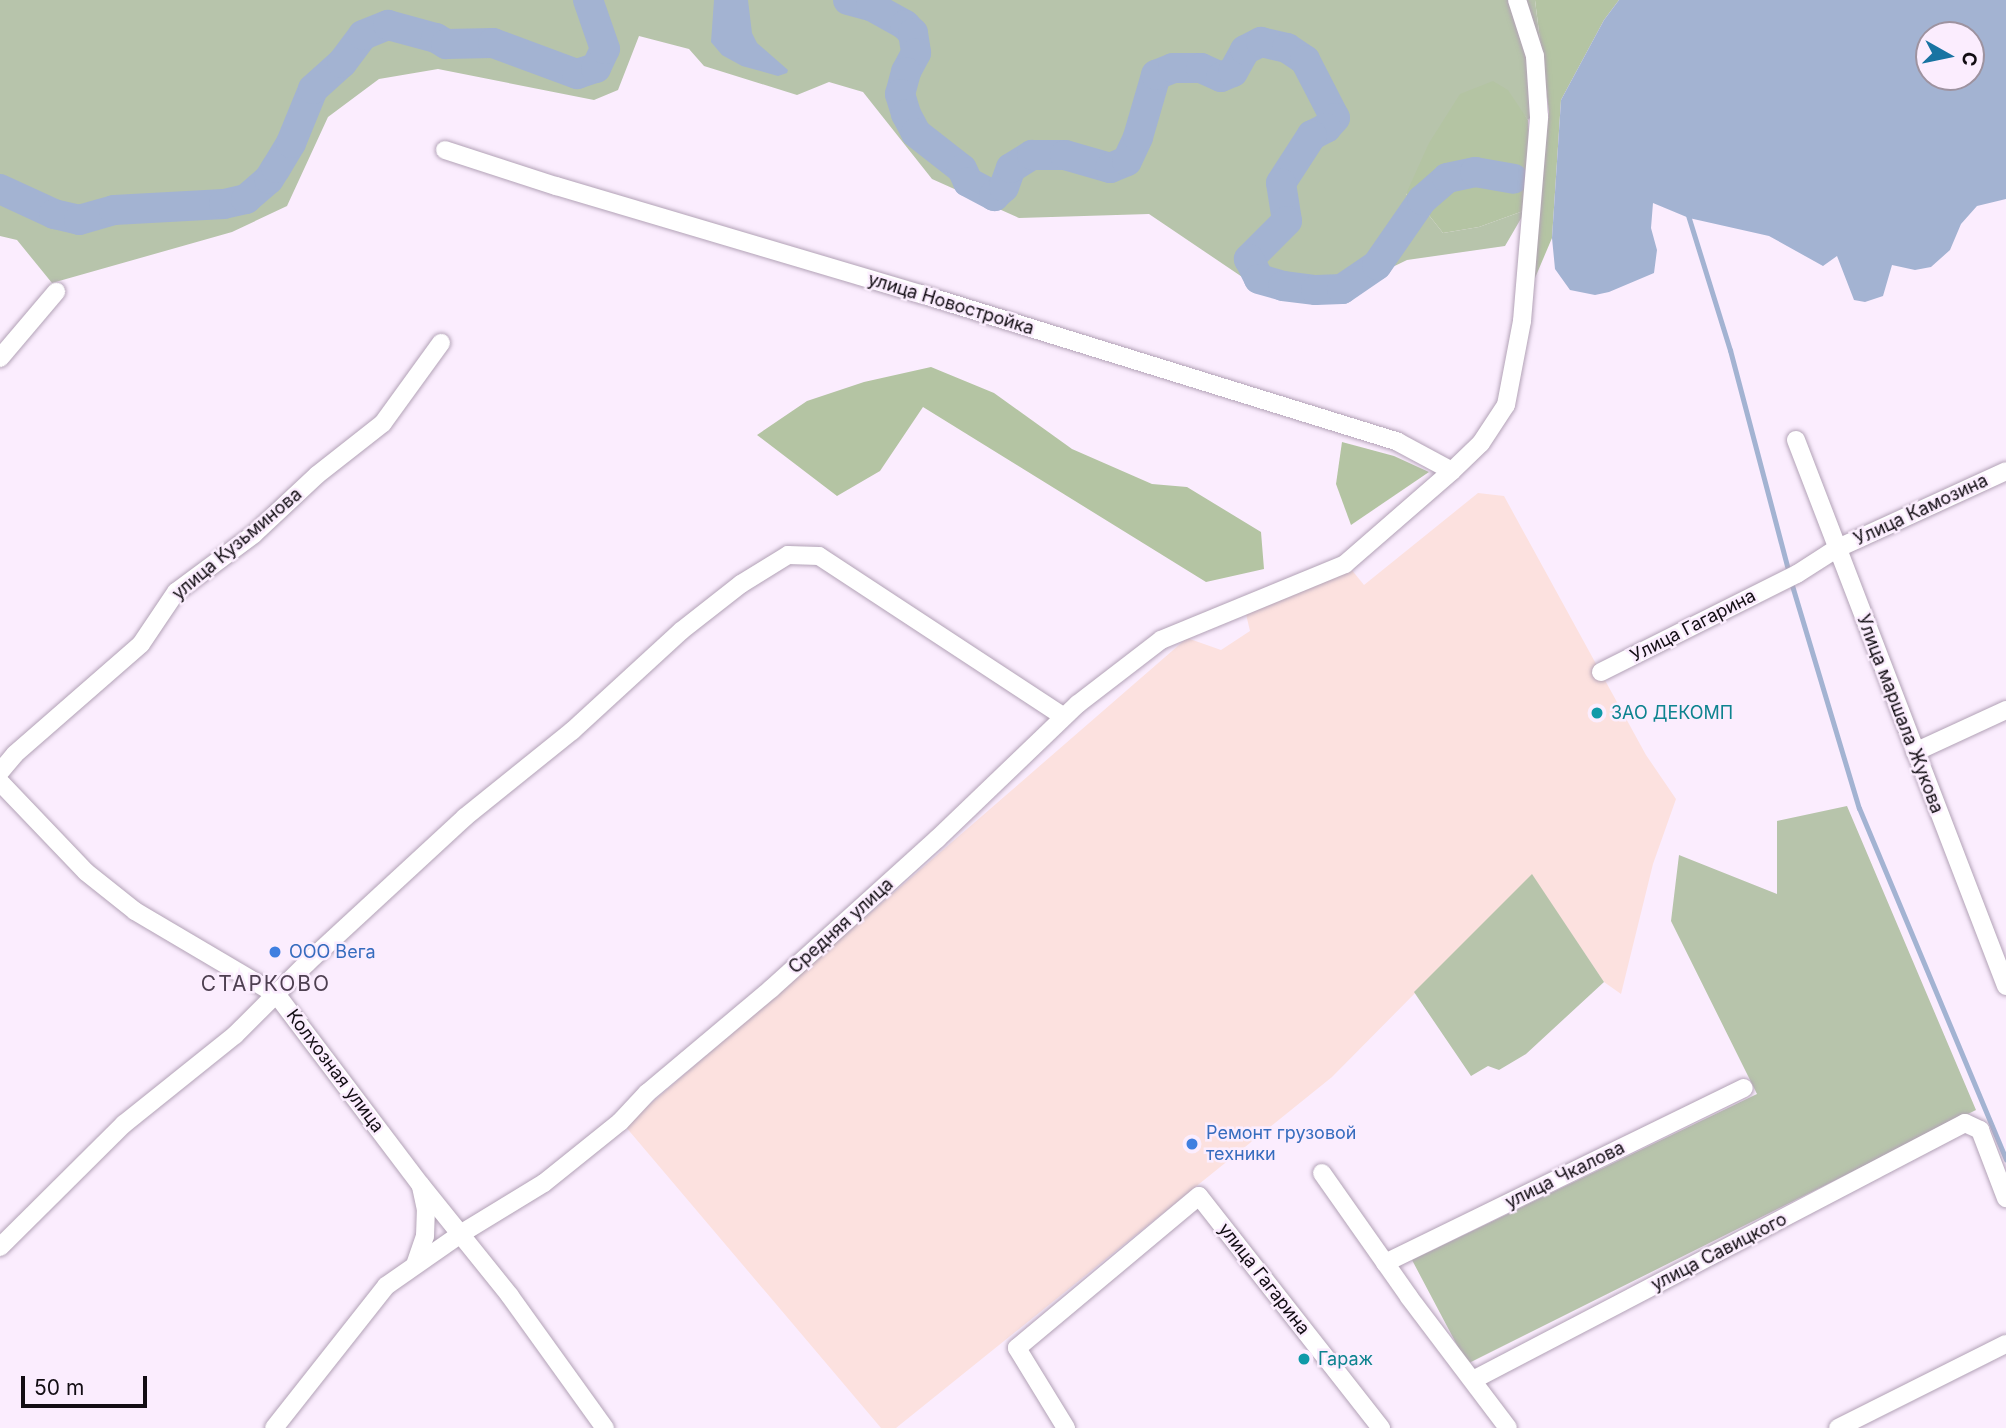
<!DOCTYPE html>
<meta charset="utf-8">
<style>
body{margin:0}
#map{position:relative;width:2006px;height:1428px;overflow:hidden;background:#fbedfe;font-family:Inter,sans-serif}
div>[style]{position:absolute}
[style*='--x']{left:calc(var(--x)*1px);top:calc(var(--y)*1px);width:calc(var(--w)*1px);rotate:calc(var(--a)*1deg)}
.industrial>*{inset:0;background:#fce1df}
.green>*{inset:0;background:#b7c4ab}
.forest>*{inset:0;background:#b4c4a3}
.water>*{inset:0;background:#a3b3d2}
.stream>*{height:5px;margin:-2.5px;padding:0 2.5px;transform-origin:2.5px;border-radius:2.5px;background:#a3b3d2}
.river>*{height:30px;margin:-15px;padding:0 15px;transform-origin:15px;border-radius:15px;background:#a3b3d2}
.roads{filter:drop-shadow(0 0 2px #b2a2b6) drop-shadow(0 0 2px #b2a2b6)}
.minor>*{height:18px;margin:-9px;padding:0 9px;transform-origin:9px;border-radius:9px;background:#fff}
.dots>*{width:19px;height:19px;translate:-50% -50%;box-sizing:border-box;border:4px solid #fbedfe;border-radius:50%}
span{translate:-50% -50%;white-space:nowrap;text-align:center;line-height:1.15;-webkit-text-stroke:5px #fbedfe;paint-order:stroke}
.street-label{font-size:18px;color:#120d13}
.culture-label{font-size:18px;color:#0d838f}
.left{translate:0 -50%;text-align:left}
.shop-label{font-size:18px;color:#366cbe}
.quarter-label{font-size:21px;color:#4e4051;letter-spacing:2px}
.north{position:absolute;left:1915px;top:21px;width:70px;height:70px;box-sizing:border-box;background:#fbedfe;border:2px solid #9e93a0;border-radius:50%;rotate:99deg;font-size:19px;font-weight:700;line-height:28px;text-align:center;color:#120d13}
.north::after{content:'';display:block;margin:auto;width:24px;height:32px;background:#1974a2;clip-path:polygon(50% 0,100% 100%,50% 72%,0 100%)}
.scale{position:absolute;left:21px;top:1376px;width:126px;height:32px;box-sizing:border-box;border:4px solid #120d13;border-top:0;padding-left:9px;font-size:21px;line-height:24px;white-space:nowrap;color:#120d13;-webkit-text-stroke:5px #fbedfe;paint-order:stroke}
</style>
<div id="map">
<div class="industrial">
<i style="clip-path:polygon(1478px 493px,1504px 496px,1646px 755px,1676px 799px,1653px 864px,1621px 994px,1604px 982px,1532px 875px,1332px 1077px,896px 1428px,881px 1428px,625px 1126px,1187px 638px,1221px 650px,1250px 631px,1246px 614px,1351px 569px,1364px 585px)"></i>
</div>
<div class="green">
<i style="clip-path:polygon(0 0,1535px 0,1547px 98px,1528px 120px,1524px 115px,1406px 194px,1428px 214px,1443px 233px,1479px 227px,1526px 210px,1505px 246px,1407px 260px,1314px 305px,1257px 287px,1149px 214px,1019px 218px,932px 179px,863px 92px,829px 82px,797px 95px,704px 66px,689px 49px,639px 36px,618px 90px,594px 100px,438px 69px,379px 79px,328px 117px,287px 206px,232px 232px,52px 283px,17px 240px,0 236px)"></i>
<i style="clip-path:polygon(1847px 806px,1976px 1110px,1467px 1364px,1412px 1260px,1757px 1094px,1671px 921px,1679px 855px,1777px 894px,1777px 821px)"></i>
<i style="clip-path:polygon(1532px 874px,1604px 982px,1526px 1054px,1499px 1070px,1488px 1066px,1471px 1076px,1414px 992px)"></i>
</div>
<div class="forest">
<i style="clip-path:polygon(1535px 0,1619px 0,1604px 20px,1561px 100px,1552px 238px,1535px 278px,1536px 225px,1549px 112px)"></i>
<i style="clip-path:polygon(1493px 81px,1508px 90px,1528px 120px,1530px 155px,1526px 210px,1479px 227px,1443px 233px,1428px 214px,1406px 194px,1429px 143px,1460px 94px)"></i>
<i style="clip-path:polygon(931px 367px,994px 393px,1072px 449px,1152px 484px,1187px 487px,1261px 532px,1264px 569px,1206px 582px,923px 407px,880px 471px,837px 496px,757px 435px,807px 401px,864px 382px)"></i>
<i style="clip-path:polygon(1342px 442px,1394px 456px,1429px 472px,1351px 525px,1336px 484px)"></i>
</div>
<div class="water">
<i style="clip-path:polygon(714px 0,748px 0,752px 33px,757px 43px,788px 70px,787px 73px,778px 76px,742px 66px,722px 55px,711px 42px)"></i>
<i style="clip-path:polygon(evenodd,1619px 0,2006px 0,2006px 199px,1977px 206px,1961px 224px,1950px 250px,1931px 267px,1915px 270px,1892px 265px,1883px 296px,1865px 302px,1854px 300px,1837px 256px,1823px 266px,1769px 236px,1689px 218px,1653px 203px,1651px 228px,1657px 250px,1654px 273px,1609px 292px,1595px 295px,1570px 290px,1555px 269px,1552px 238px,1561px 100px,1604px 20px,1619px 0,1971px 35px,1971px 77px,1929px 77px,1929px 35px,1971px 35px)"></i>
</div>
<div class="stream">
<i style="--x:1687;--y:212;--w:145;--a:72.7"></i>
<i style="--x:1730;--y:350;--w:231;--a:75.2"></i>
<i style="--x:1791;--y:582;--w:236;--a:73.3"></i>
<i style="--x:1859;--y:808;--w:381;--a:67.3"></i>
</div>
<div class="river">
<i style="--x:848;--y:0;--w:24;--a:15"></i>
<i style="--x:871;--y:6;--w:39;--a:29"></i>
<i style="--x:905;--y:25;--w:11;--a:45"></i>
<i style="--x:913;--y:33;--w:20;--a:81"></i>
<i style="--x:916;--y:53;--w:21;--a:118"></i>
<i style="--x:906;--y:72;--w:23;--a:105"></i>
<i style="--x:900;--y:94;--w:21;--a:73"></i>
<i style="--x:906;--y:114;--w:21;--a:62"></i>
<i style="--x:916;--y:133;--w:58;--a:38"></i>
<i style="--x:962;--y:169;--w:14;--a:65"></i>
<i style="--x:968;--y:182;--w:30;--a:28"></i>
<i style="--x:994;--y:196;--w:13;--a:-42"></i>
<i style="--x:1004;--y:187;--w:20;--a:-70"></i>
<i style="--x:1011;--y:168;--w:25;--a:-32"></i>
<i style="--x:1032;--y:155;--w:33;--a:0"></i>
<i style="--x:1065;--y:155;--w:47;--a:16.1"></i>
<i style="--x:1110;--y:168;--w:18;--a:-22"></i>
<i style="--x:1127;--y:161;--w:26;--a:-65"></i>
<i style="--x:1138;--y:137;--w:65;--a:-73.8"></i>
<i style="--x:1156;--y:75;--w:18;--a:-22"></i>
<i style="--x:1173;--y:68;--w:28;--a:0"></i>
<i style="--x:1201;--y:68;--w:22;--a:24"></i>
<i style="--x:1221;--y:77;--w:13;--a:-23"></i>
<i style="--x:1233;--y:72;--w:25;--a:-61"></i>
<i style="--x:1245;--y:50;--w:18;--a:-27"></i>
<i style="--x:1261;--y:42;--w:27;--a:13"></i>
<i style="--x:1287;--y:48;--w:22;--a:34"></i>
<i style="--x:1305;--y:60;--w:65;--a:62.7"></i>
<i style="--x:1335;--y:118;--w:13;--a:132"></i>
<i style="--x:1326;--y:128;--w:16;--a:153"></i>
<i style="--x:1312;--y:135;--w:57;--a:122.9"></i>
<i style="--x:1281;--y:183;--w:38;--a:81"></i>
<i style="--x:1287;--y:221;--w:54;--a:135"></i>
<i style="--x:1249;--y:259;--w:22;--a:63"></i>
<i style="--x:1259;--y:279;--w:25;--a:16"></i>
<i style="--x:1283;--y:286;--w:33;--a:7"></i>
<i style="--x:1316;--y:290;--w:26;--a:-2"></i>
<i style="--x:1342;--y:289;--w:42;--a:-34.4"></i>
<i style="--x:1377;--y:265;--w:79;--a:-55.3"></i>
<i style="--x:1422;--y:200;--w:33;--a:-41"></i>
<i style="--x:1447;--y:178;--w:29;--a:-12"></i>
<i style="--x:1475;--y:172;--w:39;--a:10"></i>
<i style="--x:0;--y:189;--w:60;--a:24.8"></i>
<i style="--x:54;--y:214;--w:26;--a:13"></i>
<i style="--x:79;--y:220;--w:36;--a:-16"></i>
<i style="--x:114;--y:210;--w:110;--a:-3.1"></i>
<i style="--x:224;--y:204;--w:23;--a:-13"></i>
<i style="--x:246;--y:199;--w:30;--a:-41"></i>
<i style="--x:269;--y:179;--w:13;--a:-58"></i>
<i style="--x:276;--y:168;--w:29;--a:-59"></i>
<i style="--x:291;--y:143;--w:58;--a:-67.8"></i>
<i style="--x:313;--y:89;--w:39;--a:-42"></i>
<i style="--x:342;--y:63;--w:35;--a:-53"></i>
<i style="--x:363;--y:35;--w:27;--a:-22"></i>
<i style="--x:388;--y:25;--w:50;--a:15.2"></i>
<i style="--x:436;--y:38;--w:12;--a:31"></i>
<i style="--x:446;--y:44;--w:47;--a:-1.2"></i>
<i style="--x:493;--y:43;--w:90;--a:20.3"></i>
<i style="--x:577;--y:74;--w:20;--a:-18"></i>
<i style="--x:596;--y:68;--w:21;--a:-65"></i>
<i style="--x:605;--y:49;--w:52;--a:-109.1"></i>
</div>
<div class="roads">
<div class="minor">
<i style="--x:445;--y:150;--w:117;--a:18"></i>
<i style="--x:556;--y:186;--w:381;--a:16.5"></i>
<i style="--x:921;--y:294;--w:499;--a:17.2"></i>
<i style="--x:1398;--y:442;--w:61;--a:28.2"></i>
<i style="--x:0;--y:358;--w:87;--a:-49.7"></i>
<i style="--x:1796;--y:440;--w:585;--a:68.96"></i>
<i style="--x:1601;--y:672;--w:219;--a:-26.6"></i>
<i style="--x:1797;--y:574;--w:46;--a:-32.7"></i>
<i style="--x:1836;--y:549;--w:187;--a:-24.6"></i>
<i style="--x:1915;--y:752;--w:100;--a:-24.8"></i>
<i style="--x:0;--y:772;--w:23;--a:-50"></i>
<i style="--x:15;--y:754;--w:167;--a:-41.1"></i>
<i style="--x:141;--y:644;--w:63;--a:-56.1"></i>
<i style="--x:176;--y:592;--w:97;--a:-36.6"></i>
<i style="--x:254;--y:534;--w:86;--a:-43.1"></i>
<i style="--x:317;--y:475;--w:84;--a:-38.2"></i>
<i style="--x:383;--y:423;--w:99;--a:-54.1"></i>
<i style="--x:0;--y:782;--w:124;--a:46.3"></i>
<i style="--x:86;--y:872;--w:63;--a:38.5"></i>
<i style="--x:135;--y:911;--w:165;--a:30.6"></i>
<i style="--x:277;--y:995;--w:237;--a:52.9"></i>
<i style="--x:420;--y:1184;--w:144;--a:51.2"></i>
<i style="--x:510;--y:1296;--w:163;--a:54.3"></i>
<i style="--x:1322;--y:1173;--w:151;--a:54.9"></i>
<i style="--x:1409;--y:1297;--w:164;--a:52.9"></i>
<i style="--x:0;--y:1247;--w:175;--a:-44.8"></i>
<i style="--x:124;--y:1124;--w:142;--a:-38.7"></i>
<i style="--x:235;--y:1035;--w:102;--a:-45"></i>
<i style="--x:307;--y:963;--w:215;--a:-42.7"></i>
<i style="--x:465;--y:817;--w:137;--a:-38.8"></i>
<i style="--x:572;--y:731;--w:148;--a:-42.5"></i>
<i style="--x:681;--y:631;--w:76;--a:-38.1"></i>
<i style="--x:741;--y:584;--w:55;--a:-31.7"></i>
<i style="--x:788;--y:555;--w:31;--a:2"></i>
<i style="--x:819;--y:556;--w:292;--a:33.3"></i>
<i style="--x:1385;--y:1263;--w:399;--a:-26"></i>
<i style="--x:415;--y:1265;--w:31;--a:-71"></i>
<i style="--x:425;--y:1236;--w:26;--a:-88"></i>
<i style="--x:426;--y:1210;--w:24;--a:-102"></i>
<i style="--x:1473;--y:1380;--w:555;--a:-27.58"></i>
<i style="--x:1965;--y:1123;--w:17;--a:25"></i>
<i style="--x:1980;--y:1130;--w:73;--a:69.1"></i>
<i style="--x:274;--y:1428;--w:181;--a:-51.7"></i>
<i style="--x:386;--y:1286;--w:93;--a:-34.9"></i>
<i style="--x:462;--y:1233;--w:96;--a:-31.4"></i>
<i style="--x:544;--y:1183;--w:97;--a:-38.8"></i>
<i style="--x:620;--y:1122;--w:40;--a:-47"></i>
<i style="--x:647;--y:1093;--w:162;--a:-40"></i>
<i style="--x:771;--y:989;--w:224;--a:-42.1"></i>
<i style="--x:937;--y:839;--w:195;--a:-43.8"></i>
<i style="--x:1078;--y:704;--w:105;--a:-37.6"></i>
<i style="--x:1161;--y:640;--w:199;--a:-22.4"></i>
<i style="--x:1345;--y:564;--w:142;--a:-41"></i>
<i style="--x:1452;--y:471;--w:40;--a:-44"></i>
<i style="--x:1481;--y:443;--w:45;--a:-56.7"></i>
<i style="--x:1506;--y:405;--w:86;--a:-79.2"></i>
<i style="--x:1522;--y:321;--w:205;--a:-85.2"></i>
<i style="--x:1539;--y:117;--w:61;--a:-93.8"></i>
<i style="--x:1535;--y:56;--w:59;--a:-107.8"></i>
<i style="--x:1066;--y:1428;--w:94;--a:-121.5"></i>
<i style="--x:1017;--y:1348;--w:237;--a:-39.9"></i>
<i style="--x:1199;--y:1196;--w:295;--a:51.9"></i>
<i style="--x:1838;--y:1428;--w:188;--a:-26.6"></i>
</div>
</div>
<div class="dots">
<i style="left:1597px;top:713px;background:#0f9aa8"></i>
<i style="left:275px;top:952px;background:#3f7fe0"></i>
<i style="left:1192px;top:1144px;background:#3f7fe0"></i>
<i style="left:1304px;top:1359px;background:#0f9aa8"></i>
</div>
<div class="street-label">
<span style="left:951px;top:304px;rotate:17deg">улица Новостройка</span>
<span style="left:1921px;top:510px;rotate:-25deg">Улица Камозина</span>
<span style="left:237px;top:544px;rotate:-40deg">улица Кузьминова</span>
<span style="left:1693px;top:626px;rotate:-27deg">Улица Гагарина</span>
<span style="left:1900px;top:714px;rotate:69deg">Улица маршала Жукова</span>
<span style="left:841px;top:926px;rotate:-42deg">Средняя улица</span>
<span style="left:335px;top:1071px;rotate:53deg">Колхозная улица</span>
<span style="left:1565px;top:1175px;rotate:-26deg">улица Чкалова</span>
<span style="left:1719px;top:1252px;rotate:-27deg">улица Савицкого</span>
<span style="left:1264px;top:1279px;rotate:52deg">улица Гагарина</span>
</div>
<div class="culture-label">
<span class="left" style="left:1611px;top:713px">ЗАО ДЕКОМП</span>
<span class="left" style="left:1318px;top:1359px">Гараж</span>
</div>
<div class="shop-label">
<span class="left" style="left:289px;top:952px">ООО Вега</span>
<span class="left" style="left:1206px;top:1144px">Ремонт грузовой<br>техники</span>
</div>
<div class="quarter-label">
<span style="left:266px;top:984px">СТАРКОВО</span>
</div>
<div class="north">С</div>
<div class="scale">50 m</div>
</div>
